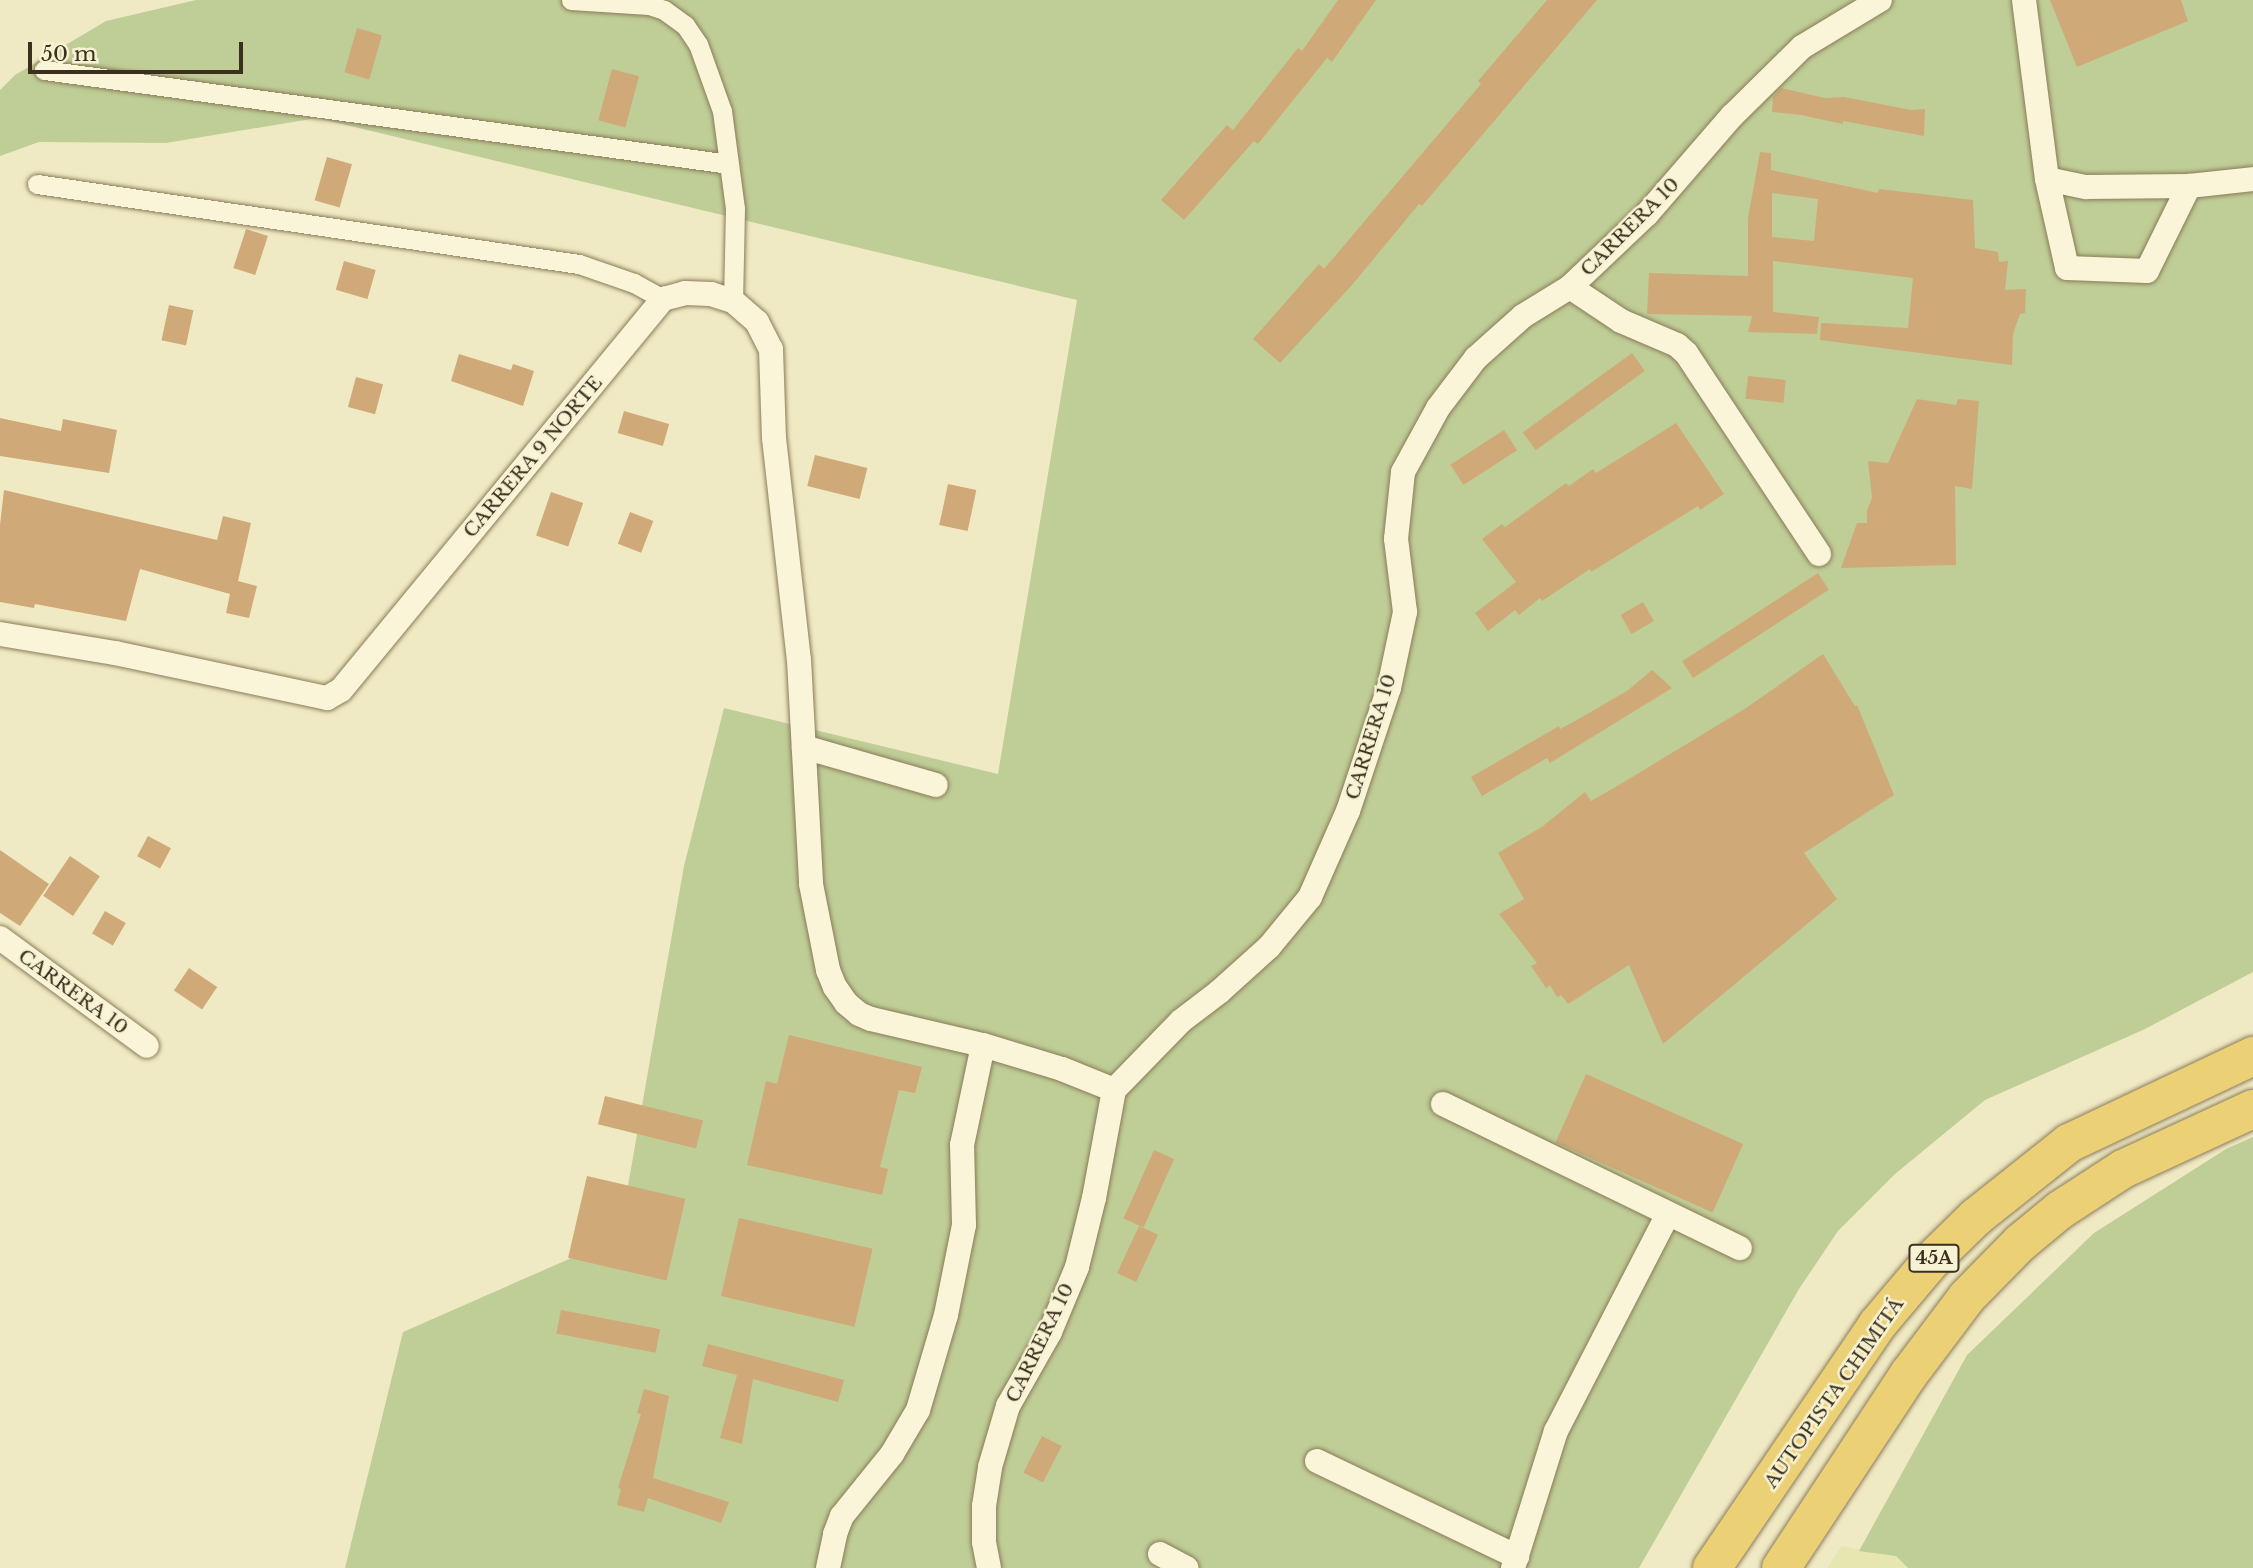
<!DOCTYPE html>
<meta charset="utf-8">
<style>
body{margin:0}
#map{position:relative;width:2253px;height:1568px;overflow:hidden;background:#f0eac4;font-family:"Libre Baskerville",serif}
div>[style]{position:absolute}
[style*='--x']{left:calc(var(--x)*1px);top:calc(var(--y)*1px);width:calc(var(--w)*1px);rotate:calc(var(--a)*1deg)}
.farmland>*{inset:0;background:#e6e6b1}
.green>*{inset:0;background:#bfce97}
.building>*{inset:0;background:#cfaa78;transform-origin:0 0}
.roads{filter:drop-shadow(0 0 2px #8b7c59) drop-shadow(0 0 2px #8b7c59)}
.pedestrian>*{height:19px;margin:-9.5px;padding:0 9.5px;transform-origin:9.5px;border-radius:9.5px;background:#faf5d8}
.minor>*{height:24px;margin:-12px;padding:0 12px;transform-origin:12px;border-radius:12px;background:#faf5d8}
.trunk>*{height:38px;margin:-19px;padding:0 19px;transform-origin:19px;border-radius:19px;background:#ebd076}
span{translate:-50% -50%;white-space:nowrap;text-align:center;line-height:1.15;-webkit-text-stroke:5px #f7f2d4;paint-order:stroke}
.shield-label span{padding:2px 5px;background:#f7f2d4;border:2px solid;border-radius:5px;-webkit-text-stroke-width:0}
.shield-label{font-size:18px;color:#3b301e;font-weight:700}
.street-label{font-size:19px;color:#3b301e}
.scale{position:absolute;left:28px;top:42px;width:215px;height:32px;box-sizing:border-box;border:4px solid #3b301e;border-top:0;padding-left:9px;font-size:21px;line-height:24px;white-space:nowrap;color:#3b301e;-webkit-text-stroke:5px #f7f2d4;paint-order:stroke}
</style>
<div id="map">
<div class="farmland">
<i style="clip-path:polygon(1842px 1546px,1896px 1556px,1908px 1568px,1827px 1568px)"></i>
</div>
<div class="green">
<i style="clip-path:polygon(196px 0,2253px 0,2253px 972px,2145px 1029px,1985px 1100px,1895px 1174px,1838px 1231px,1799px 1289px,1639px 1568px,345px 1568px,403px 1332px,619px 1237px,684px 866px,724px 708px,998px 774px,1077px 300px,317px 118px,166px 143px,39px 142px,0 156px,0 90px,15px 75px,106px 21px)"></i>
<i style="clip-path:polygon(2253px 1137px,2253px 1568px,1908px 1568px,1896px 1556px,1859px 1551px,1967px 1355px,2094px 1233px,2226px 1149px)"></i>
</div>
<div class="building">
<i style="clip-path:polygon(1338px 0,1376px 0,1332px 62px,1327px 58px,1258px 144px,1254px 141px,1184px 220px,1161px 200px,1227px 125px,1233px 130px,1298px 48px,1302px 51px)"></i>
<i style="clip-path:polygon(1547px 0,1597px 0,1422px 206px,1419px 204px,1352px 285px,1280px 363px,1253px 339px,1319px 264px,1324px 269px,1481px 84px,1478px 81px)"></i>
<i style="clip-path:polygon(2050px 0,2181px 0,2188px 21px,2077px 67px)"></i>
<i style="left:357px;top:28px;width:26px;height:46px;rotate:16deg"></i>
<i style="left:612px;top:69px;width:28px;height:53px;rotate:15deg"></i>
<i style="clip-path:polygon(1781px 88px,1825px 98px,1844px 97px,1911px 110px,1925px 109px,1924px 136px,1843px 121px,1843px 124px,1801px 115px,1772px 112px,1773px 97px)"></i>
<i style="clip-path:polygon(evenodd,1760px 152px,1771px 153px,1771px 170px,1878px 193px,1879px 189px,1973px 200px,1975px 248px,1998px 252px,1999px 262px,2008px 261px,2005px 290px,2026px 289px,2025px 313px,2020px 314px,2013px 334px,2012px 365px,1820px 340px,1821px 323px,1908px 328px,1913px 278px,1773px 261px,1773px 312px,1819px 317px,1817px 334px,1748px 332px,1752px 316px,1647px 314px,1649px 273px,1748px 276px,1748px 218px,1760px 152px,1772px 193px,1818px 199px,1814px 241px,1772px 237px,1772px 193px)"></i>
<i style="left:327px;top:157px;width:26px;height:45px;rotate:16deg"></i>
<i style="left:246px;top:229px;width:23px;height:41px;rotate:18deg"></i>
<i style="left:344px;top:261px;width:33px;height:30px;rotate:16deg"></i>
<i style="left:169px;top:305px;width:25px;height:36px;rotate:12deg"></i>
<i style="left:1632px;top:353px;width:22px;height:135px;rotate:54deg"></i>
<i style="clip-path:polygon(459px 354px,511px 370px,513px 364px,534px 371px,523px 406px,451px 381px)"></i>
<i style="left:1748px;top:376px;width:38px;height:23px;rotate:6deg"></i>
<i style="left:356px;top:377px;width:28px;height:31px;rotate:15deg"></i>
<i style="clip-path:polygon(1917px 399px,1956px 405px,1958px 399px,1979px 401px,1972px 489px,1955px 486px,1956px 565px,1841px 568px,1857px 523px,1867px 523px,1867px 510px,1872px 498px,1868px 461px,1888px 463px)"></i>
<i style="left:624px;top:411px;width:47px;height:23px;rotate:16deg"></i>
<i style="clip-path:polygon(0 418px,61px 431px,63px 419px,117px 430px,109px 473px,0 456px)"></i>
<i style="clip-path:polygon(1676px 423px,1724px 494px,1700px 510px,1698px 506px,1591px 572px,1590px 569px,1542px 601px,1540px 598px,1519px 615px,1515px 610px,1488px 631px,1475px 613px,1516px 582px,1482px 539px,1502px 524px,1505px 527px,1566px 483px,1569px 486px,1593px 469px,1596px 473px)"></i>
<i style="left:1504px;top:430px;width:24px;height:64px;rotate:57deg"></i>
<i style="left:815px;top:455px;width:54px;height:32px;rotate:14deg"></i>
<i style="left:948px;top:484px;width:29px;height:42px;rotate:12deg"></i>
<i style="clip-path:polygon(4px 490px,217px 540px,223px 516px,251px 523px,238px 581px,257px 586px,249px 618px,226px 613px,230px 594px,140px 569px,126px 621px,35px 604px,34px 608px,0 602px,0 525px)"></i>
<i style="left:551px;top:492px;width:34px;height:46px;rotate:19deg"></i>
<i style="left:630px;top:512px;width:25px;height:34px;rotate:21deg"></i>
<i style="left:1818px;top:573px;width:20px;height:162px;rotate:57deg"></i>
<i style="left:1643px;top:602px;width:22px;height:26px;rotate:60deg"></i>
<i style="clip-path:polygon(1823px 654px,1855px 706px,1857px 705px,1894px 795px,1804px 853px,1837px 899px,1663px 1044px,1629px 965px,1568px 1004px,1561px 995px,1557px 997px,1550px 985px,1546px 988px,1531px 966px,1537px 963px,1499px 914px,1524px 899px,1498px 853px,1543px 826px,1585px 792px,1591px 801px,1619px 785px,1746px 708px)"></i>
<i style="clip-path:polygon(1652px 670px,1672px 688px,1550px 763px,1547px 758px,1482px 796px,1471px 777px,1559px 726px,1560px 729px,1575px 721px,1627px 691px)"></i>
<i style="left:148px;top:836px;width:26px;height:23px;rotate:28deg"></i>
<i style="clip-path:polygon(0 850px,49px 884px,20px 926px,0 913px)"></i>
<i style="left:70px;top:856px;width:36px;height:48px;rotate:34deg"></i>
<i style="left:105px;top:911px;width:24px;height:26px;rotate:30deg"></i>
<i style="left:189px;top:968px;width:34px;height:27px;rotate:34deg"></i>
<i style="clip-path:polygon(789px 1035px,922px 1067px,915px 1093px,899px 1090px,880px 1167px,888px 1169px,882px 1195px,747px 1165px,766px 1081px,777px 1084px)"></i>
<i style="left:1586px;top:1074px;width:172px;height:75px;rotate:24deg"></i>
<i style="left:605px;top:1096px;width:101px;height:29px;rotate:14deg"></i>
<i style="left:1154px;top:1150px;width:22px;height:75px;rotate:24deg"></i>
<i style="left:587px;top:1176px;width:101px;height:84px;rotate:13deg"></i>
<i style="left:739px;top:1218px;width:137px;height:80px;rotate:13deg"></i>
<i style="left:1139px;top:1226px;width:21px;height:52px;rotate:25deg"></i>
<i style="left:561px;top:1310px;width:101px;height:24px;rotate:11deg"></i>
<i style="clip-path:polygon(708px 1344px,844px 1380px,838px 1402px,753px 1379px,742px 1444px,720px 1438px,737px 1375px,702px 1366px)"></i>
<i style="clip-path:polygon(644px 1389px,669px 1396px,653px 1478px,729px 1502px,721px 1523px,648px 1498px,644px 1512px,617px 1505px,621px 1489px,618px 1488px,641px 1414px,637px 1413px)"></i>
<i style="left:1042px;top:1436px;width:22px;height:41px;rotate:27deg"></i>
</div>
<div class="roads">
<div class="pedestrian">
<i style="--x:571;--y:0;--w:78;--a:3.7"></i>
<i style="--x:649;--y:5;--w:16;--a:18"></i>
<i style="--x:664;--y:10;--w:26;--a:36"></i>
<i style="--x:685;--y:25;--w:23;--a:56"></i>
<i style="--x:698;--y:44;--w:71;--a:70.3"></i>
<i style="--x:722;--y:111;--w:98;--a:82.4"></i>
<i style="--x:735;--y:208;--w:93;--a:91.2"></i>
<i style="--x:44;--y:70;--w:691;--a:7.81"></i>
<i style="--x:37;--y:184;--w:548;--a:8.4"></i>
<i style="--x:579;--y:264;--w:58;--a:19.1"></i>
<i style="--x:634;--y:283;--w:33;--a:29"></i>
</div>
<div class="minor">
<i style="--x:2024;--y:0;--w:180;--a:82.7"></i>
<i style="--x:2047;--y:179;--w:91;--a:77.3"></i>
<i style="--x:2067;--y:268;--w:80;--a:2.1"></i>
<i style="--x:2147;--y:271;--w:95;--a:-63.7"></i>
<i style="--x:2047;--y:179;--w:40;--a:12"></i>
<i style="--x:2086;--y:187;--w:103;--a:-0.6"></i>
<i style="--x:2189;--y:186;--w:64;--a:-6.2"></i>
<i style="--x:1570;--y:287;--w:61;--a:33.7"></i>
<i style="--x:1621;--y:321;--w:61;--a:23.2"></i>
<i style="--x:1677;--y:345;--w:12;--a:42"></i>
<i style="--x:1686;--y:353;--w:241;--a:56.5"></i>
<i style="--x:0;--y:634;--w:117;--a:9.4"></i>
<i style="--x:115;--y:653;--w:217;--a:12"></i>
<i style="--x:327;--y:698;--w:16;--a:-30"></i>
<i style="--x:341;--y:690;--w:507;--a:-50.53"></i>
<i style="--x:663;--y:299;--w:23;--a:-15"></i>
<i style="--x:685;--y:293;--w:26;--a:2"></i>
<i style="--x:711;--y:294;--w:23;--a:18"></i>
<i style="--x:733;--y:301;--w:32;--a:41"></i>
<i style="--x:757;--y:322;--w:30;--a:63"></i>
<i style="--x:771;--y:349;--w:89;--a:88.1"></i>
<i style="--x:774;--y:438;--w:223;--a:83.6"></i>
<i style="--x:799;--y:660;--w:224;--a:86.9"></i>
<i style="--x:811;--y:884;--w:88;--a:78.8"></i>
<i style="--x:828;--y:970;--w:18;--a:68"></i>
<i style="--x:835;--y:987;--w:19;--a:55"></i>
<i style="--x:846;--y:1003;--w:17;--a:40"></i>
<i style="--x:859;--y:1014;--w:13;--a:23"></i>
<i style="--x:871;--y:1019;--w:115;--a:13.1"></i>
<i style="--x:983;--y:1045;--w:83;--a:16.9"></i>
<i style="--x:1062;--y:1069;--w:56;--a:22"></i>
<i style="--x:804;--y:747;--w:137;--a:16.1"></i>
<i style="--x:0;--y:938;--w:182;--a:36.3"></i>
<i style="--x:1443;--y:1104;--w:330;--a:25.9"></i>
<i style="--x:1317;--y:1461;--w:222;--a:25.6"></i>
<i style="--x:1160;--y:1554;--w:30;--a:28"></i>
<i style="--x:828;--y:1568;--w:35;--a:-78"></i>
<i style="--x:835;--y:1534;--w:19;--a:-69"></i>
<i style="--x:842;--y:1516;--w:80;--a:-51.1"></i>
<i style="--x:892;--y:1454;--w:51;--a:-59.4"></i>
<i style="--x:918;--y:1410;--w:99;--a:-73.6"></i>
<i style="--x:946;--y:1315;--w:92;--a:-78.7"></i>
<i style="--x:964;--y:1225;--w:80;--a:-91.4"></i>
<i style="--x:962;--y:1145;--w:102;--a:-78.1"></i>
<i style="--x:989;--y:1568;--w:26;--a:-101"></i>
<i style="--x:984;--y:1542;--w:36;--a:-90"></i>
<i style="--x:984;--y:1506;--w:39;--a:-81"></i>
<i style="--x:990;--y:1467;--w:64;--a:-73.6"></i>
<i style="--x:1008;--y:1406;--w:85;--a:-60.4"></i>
<i style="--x:1050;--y:1332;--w:70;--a:-67.4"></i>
<i style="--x:1077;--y:1267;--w:71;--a:-76.2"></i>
<i style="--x:1094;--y:1198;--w:110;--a:-79.5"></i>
<i style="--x:1114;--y:1090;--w:96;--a:-45.8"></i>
<i style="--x:1181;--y:1021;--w:48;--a:-37.3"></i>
<i style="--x:1219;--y:992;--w:67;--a:-42"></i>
<i style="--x:1269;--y:947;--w:65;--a:-50.6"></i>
<i style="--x:1310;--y:897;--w:94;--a:-66.2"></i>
<i style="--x:1348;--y:811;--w:130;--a:-71.6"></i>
<i style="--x:1389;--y:688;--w:78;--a:-78.1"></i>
<i style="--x:1405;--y:612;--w:74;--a:-97"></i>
<i style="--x:1396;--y:539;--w:67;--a:-84"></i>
<i style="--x:1403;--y:472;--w:73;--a:-61.3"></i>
<i style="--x:1438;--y:408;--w:63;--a:-52.8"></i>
<i style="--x:1476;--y:358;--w:63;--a:-41.8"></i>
<i style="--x:1523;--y:316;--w:55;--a:-31.7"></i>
<i style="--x:1570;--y:287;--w:106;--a:-43.5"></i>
<i style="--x:1647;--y:214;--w:130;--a:-49.1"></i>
<i style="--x:1732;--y:116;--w:98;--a:-44.6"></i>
<i style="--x:1802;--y:47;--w:91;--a:-31.1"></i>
<i style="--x:1513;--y:1568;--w:144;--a:-72.6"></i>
<i style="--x:1556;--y:1431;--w:244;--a:-62.7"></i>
</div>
<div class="trunk">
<i style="--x:1712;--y:1568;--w:294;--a:-55.8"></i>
<i style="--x:1877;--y:1325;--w:85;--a:-49.8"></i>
<i style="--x:1932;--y:1260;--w:62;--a:-44.3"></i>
<i style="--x:1976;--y:1217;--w:119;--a:-38.5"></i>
<i style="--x:2069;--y:1143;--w:204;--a:-25.3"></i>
<i style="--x:1781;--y:1568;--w:232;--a:-56.6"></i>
<i style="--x:1909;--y:1374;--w:96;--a:-53"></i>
<i style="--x:1967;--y:1297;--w:76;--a:-45.5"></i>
<i style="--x:2020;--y:1243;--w:52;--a:-39.5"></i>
<i style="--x:2060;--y:1210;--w:75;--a:-33.1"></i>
<i style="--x:2123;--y:1169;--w:143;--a:-24.8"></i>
</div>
</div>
<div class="shield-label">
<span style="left:1934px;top:1258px">45A</span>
</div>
<div class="street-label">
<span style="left:1630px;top:227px;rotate:-45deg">CARRERA 10</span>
<span style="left:533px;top:457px;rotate:-50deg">CARRERA 9 NORTE</span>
<span style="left:1371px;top:737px;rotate:-73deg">CARRERA 10</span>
<span style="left:73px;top:992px;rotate:36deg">CARRERA 10</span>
<span style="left:1040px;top:1343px;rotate:-64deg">CARRERA 10</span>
<span style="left:1834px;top:1393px;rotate:-55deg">AUTOPISTA CHIMITÁ</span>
</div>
<div class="scale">50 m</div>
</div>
